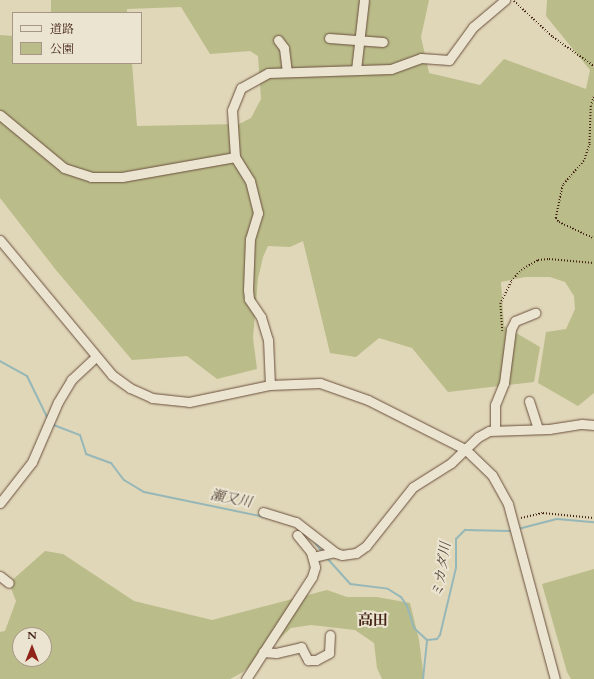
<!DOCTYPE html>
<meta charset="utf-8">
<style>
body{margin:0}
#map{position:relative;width:594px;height:679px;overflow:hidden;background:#e0d6b8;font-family:Cardo,"Noto Serif JP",serif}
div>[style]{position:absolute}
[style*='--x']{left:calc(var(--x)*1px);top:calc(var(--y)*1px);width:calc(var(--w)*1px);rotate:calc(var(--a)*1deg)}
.green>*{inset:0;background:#babc8a}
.stream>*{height:2px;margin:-1px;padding:0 1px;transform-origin:1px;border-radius:1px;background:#96b7b7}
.path>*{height:1.5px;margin-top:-0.75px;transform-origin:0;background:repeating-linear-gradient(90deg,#422213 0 1px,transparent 0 3px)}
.roads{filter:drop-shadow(0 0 1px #6a4f3c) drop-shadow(0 0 1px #6a4f3c)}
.minor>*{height:9px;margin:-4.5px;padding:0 4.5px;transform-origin:4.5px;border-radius:4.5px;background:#ebe4d1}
span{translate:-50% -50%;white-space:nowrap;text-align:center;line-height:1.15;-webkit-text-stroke:4px #ebe4d1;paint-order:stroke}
.water-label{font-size:14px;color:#57473c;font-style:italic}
.quarter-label{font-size:15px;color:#422213;font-weight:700}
.legend{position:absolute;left:12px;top:12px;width:130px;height:52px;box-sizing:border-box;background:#ebe4d1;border:1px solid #a79685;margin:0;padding:5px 7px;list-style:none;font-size:12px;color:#422213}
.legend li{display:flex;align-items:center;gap:8px;height:20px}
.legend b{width:20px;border:1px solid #a79685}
.north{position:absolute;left:12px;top:627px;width:40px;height:40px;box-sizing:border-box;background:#ebe4d1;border:1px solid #a79685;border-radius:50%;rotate:0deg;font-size:11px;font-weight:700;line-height:16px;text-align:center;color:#422213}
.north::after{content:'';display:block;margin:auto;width:14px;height:18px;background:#8f2418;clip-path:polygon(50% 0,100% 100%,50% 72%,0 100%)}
</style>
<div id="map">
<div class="green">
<i style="clip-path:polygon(51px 0,429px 0,421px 37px,429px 73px,480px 85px,504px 59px,586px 89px,590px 70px,546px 16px,547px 0,594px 0,594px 393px,578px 406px,538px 383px,546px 332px,566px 329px,575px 309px,574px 296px,565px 282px,550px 277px,525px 277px,501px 282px,504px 326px,540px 347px,534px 382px,448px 392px,412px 348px,379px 338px,356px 357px,330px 353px,303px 241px,290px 247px,268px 246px,263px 257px,258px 279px,253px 338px,257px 369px,217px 379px,187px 356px,132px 360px,56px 270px,0 198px,0 35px,13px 36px,13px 63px,132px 63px,137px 126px,239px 124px,251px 118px,261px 99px,258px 56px,250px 51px,210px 54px,181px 7px,127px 9px,127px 13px,51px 13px)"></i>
<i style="clip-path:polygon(evenodd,45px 551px,63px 554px,134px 601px,212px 620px,327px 590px,347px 597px,377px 597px,410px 603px,419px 640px,424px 679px,382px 679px,377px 668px,374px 643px,355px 630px,311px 625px,291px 628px,243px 672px,230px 679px,0 679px,0 632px,5px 631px,16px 601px,9px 583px,45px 551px,20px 635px,44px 635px,44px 659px,20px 659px,20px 635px)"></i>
<i style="clip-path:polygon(594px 569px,594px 679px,571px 679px,567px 672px,542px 584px)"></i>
</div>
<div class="stream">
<i style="--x:0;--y:361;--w:31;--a:29"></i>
<i style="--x:27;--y:376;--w:48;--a:64"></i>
<i style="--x:51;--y:424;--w:31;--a:21"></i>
<i style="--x:80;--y:435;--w:20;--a:72"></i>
<i style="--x:86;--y:454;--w:27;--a:20"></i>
<i style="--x:111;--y:463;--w:21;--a:53"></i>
<i style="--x:124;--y:480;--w:23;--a:31"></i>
<i style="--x:144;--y:492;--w:129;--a:11.7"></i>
<i style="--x:518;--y:529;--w:40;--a:-14.4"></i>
<i style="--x:557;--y:519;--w:37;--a:5"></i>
<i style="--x:314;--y:541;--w:14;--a:54"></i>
<i style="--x:326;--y:557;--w:36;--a:48"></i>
<i style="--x:350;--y:584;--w:38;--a:7"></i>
<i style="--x:388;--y:589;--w:15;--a:32"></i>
<i style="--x:401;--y:597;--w:11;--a:56"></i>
<i style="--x:407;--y:606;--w:23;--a:72"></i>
<i style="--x:414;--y:628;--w:18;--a:43"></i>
<i style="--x:427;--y:640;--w:10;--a:-6"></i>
<i style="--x:437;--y:639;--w:5;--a:-53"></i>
<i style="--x:440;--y:635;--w:69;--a:-76.6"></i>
<i style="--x:456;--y:568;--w:29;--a:-90"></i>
<i style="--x:456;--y:539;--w:13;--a:-45"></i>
<i style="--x:465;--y:530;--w:46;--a:1.2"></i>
<i style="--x:423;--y:679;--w:39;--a:-84"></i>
</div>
<div class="path">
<i style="--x:514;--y:1;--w:53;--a:42.7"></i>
<i style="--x:553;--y:37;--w:50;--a:35.3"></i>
<i style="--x:594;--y:97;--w:9;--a:108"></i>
<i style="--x:591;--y:106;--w:38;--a:92"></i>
<i style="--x:590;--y:144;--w:18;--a:109"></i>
<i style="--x:584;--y:161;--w:32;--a:131"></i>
<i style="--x:563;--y:185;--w:34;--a:102"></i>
<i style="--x:556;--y:218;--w:5;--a:53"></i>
<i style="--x:559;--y:222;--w:38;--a:25"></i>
<i style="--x:502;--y:331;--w:27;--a:-94"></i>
<i style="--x:500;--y:304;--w:25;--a:-64"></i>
<i style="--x:511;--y:281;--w:15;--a:-48"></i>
<i style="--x:521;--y:270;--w:20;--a:-30"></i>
<i style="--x:538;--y:260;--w:11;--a:-5"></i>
<i style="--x:549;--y:259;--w:45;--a:5.1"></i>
<i style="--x:521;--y:518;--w:23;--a:-13"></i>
<i style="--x:543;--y:513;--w:51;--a:5.6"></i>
</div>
<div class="roads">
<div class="minor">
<i style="--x:329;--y:38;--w:54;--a:4.2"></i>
<i style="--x:278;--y:40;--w:10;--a:53"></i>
<i style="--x:284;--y:48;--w:24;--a:83"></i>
<i style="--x:356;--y:70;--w:70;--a:-83.5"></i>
<i style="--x:0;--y:115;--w:83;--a:39.6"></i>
<i style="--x:64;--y:168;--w:28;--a:18"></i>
<i style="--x:91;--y:177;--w:31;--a:0"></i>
<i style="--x:122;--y:177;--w:115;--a:-10"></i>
<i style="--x:0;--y:240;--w:175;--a:50.3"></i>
<i style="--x:112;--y:375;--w:22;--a:36"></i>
<i style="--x:130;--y:388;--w:24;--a:24"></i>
<i style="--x:152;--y:398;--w:37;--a:6"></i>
<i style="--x:189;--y:402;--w:83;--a:-11.9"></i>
<i style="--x:270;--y:385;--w:50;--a:-2.3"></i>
<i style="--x:320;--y:383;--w:51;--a:19.5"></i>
<i style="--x:368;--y:400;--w:109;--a:26.8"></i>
<i style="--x:465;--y:449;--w:37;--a:44"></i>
<i style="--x:492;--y:475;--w:33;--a:61"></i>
<i style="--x:508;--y:504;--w:181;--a:75"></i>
<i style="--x:270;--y:385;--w:45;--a:-92.5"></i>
<i style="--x:268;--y:340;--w:24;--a:-107"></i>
<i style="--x:261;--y:317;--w:22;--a:-124"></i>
<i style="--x:249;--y:299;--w:9;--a:-96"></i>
<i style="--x:248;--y:290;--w:51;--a:-87.8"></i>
<i style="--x:250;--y:239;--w:27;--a:-73"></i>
<i style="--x:258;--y:213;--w:33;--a:-104"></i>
<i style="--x:250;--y:181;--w:28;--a:-122"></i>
<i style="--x:235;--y:157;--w:47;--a:-93.7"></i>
<i style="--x:232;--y:110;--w:24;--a:-68"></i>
<i style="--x:241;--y:88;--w:31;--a:-29"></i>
<i style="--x:268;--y:73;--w:123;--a:-1.9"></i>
<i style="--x:391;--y:69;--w:32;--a:-20"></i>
<i style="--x:421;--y:58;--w:28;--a:4"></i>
<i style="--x:449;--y:60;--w:41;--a:-54"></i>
<i style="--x:473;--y:27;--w:42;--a:-40.2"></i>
<i style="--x:529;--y:401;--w:29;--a:72"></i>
<i style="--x:495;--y:429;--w:24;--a:-90"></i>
<i style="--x:495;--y:405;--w:24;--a:-68"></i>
<i style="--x:504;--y:383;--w:54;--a:-82.6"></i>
<i style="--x:511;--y:329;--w:9;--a:-63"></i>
<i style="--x:515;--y:321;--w:22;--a:-22"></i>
<i style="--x:0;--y:503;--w:52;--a:-52"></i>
<i style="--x:32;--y:462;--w:65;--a:-66.6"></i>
<i style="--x:58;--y:402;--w:26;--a:-59"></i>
<i style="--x:71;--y:380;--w:34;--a:-43"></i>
<i style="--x:263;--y:512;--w:34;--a:17"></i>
<i style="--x:296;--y:522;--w:51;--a:37.8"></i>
<i style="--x:336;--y:553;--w:6;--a:18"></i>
<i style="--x:342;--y:555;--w:14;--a:-8"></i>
<i style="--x:356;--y:553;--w:12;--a:-35"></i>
<i style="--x:366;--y:546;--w:75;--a:-51.5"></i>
<i style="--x:413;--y:487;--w:45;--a:-32.3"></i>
<i style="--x:451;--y:463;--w:37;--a:-44"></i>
<i style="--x:478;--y:437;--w:13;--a:-29"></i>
<i style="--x:489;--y:431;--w:60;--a:-1.9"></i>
<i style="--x:549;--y:429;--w:33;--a:-9"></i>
<i style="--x:582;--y:424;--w:12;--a:5"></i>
<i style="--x:313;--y:557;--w:22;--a:-13"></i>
<i style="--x:0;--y:576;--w:11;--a:38"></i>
<i style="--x:263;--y:652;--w:13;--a:4"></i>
<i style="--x:276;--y:653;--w:26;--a:-13"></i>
<i style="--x:301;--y:647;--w:15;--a:62"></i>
<i style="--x:308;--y:660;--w:8;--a:0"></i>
<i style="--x:316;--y:660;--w:15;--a:-28"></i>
<i style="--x:329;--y:653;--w:18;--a:-87"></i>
<i style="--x:246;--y:679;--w:121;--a:-57.1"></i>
<i style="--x:312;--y:577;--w:10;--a:-73"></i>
<i style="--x:315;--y:567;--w:16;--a:-105"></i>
<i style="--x:311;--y:552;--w:22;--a:-129"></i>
</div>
</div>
<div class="water-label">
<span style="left:231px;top:499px;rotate:11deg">瀬又川</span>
<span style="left:442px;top:570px;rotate:-81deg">ミカダ川</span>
</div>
<div class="quarter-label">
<span style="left:373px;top:621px">高田</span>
</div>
<ul class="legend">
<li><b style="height:5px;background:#ebe4d1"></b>道路</li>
<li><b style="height:11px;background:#babc8a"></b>公園</li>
</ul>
<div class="north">N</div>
</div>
